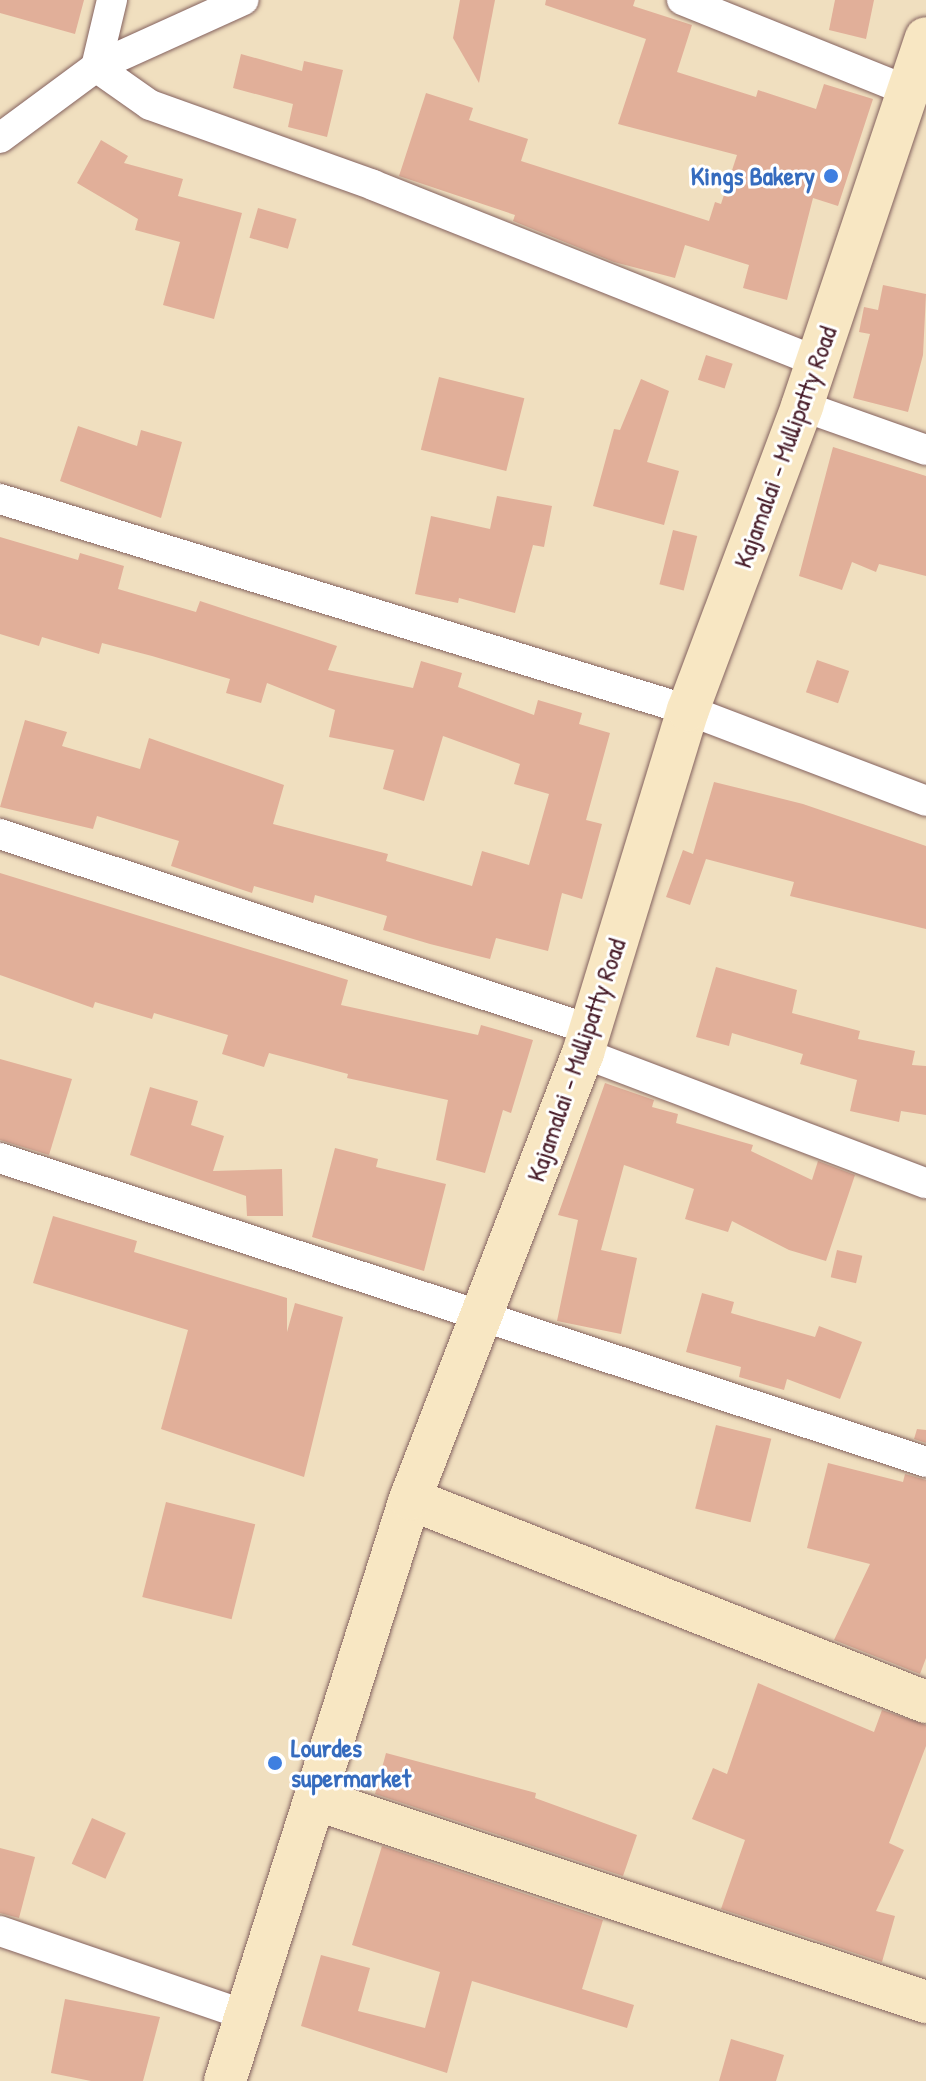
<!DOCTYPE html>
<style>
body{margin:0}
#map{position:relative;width:926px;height:2081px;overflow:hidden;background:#f0dfbf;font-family:"Patrick Hand",sans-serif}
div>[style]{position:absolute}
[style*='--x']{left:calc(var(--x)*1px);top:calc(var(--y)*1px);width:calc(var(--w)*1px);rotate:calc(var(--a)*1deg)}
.building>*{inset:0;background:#e1af99;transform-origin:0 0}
.roads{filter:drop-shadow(0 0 2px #84625f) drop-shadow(0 0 2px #84625f)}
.street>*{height:30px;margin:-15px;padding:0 15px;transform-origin:15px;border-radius:15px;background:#fff}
.secondary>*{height:42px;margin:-21px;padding:0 21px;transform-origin:21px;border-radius:21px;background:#f8e7c3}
.dots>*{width:22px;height:22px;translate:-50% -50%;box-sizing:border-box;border:4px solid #fff;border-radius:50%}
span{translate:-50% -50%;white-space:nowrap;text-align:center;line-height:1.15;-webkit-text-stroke:6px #fff;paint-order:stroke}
.shop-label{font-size:26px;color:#366cbe;font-weight:700}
.right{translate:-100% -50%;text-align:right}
.left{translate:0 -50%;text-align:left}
.street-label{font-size:26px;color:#4a1f2b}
</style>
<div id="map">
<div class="building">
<i style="clip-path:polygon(0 0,84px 0,75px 34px,0 13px)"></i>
<i style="clip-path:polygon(460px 0,495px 0,479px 83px,453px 38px)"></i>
<i style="clip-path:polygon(546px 0,635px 0,633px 6px,692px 25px,677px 72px,756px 97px,758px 90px,816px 109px,824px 84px,873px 99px,838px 206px,813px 198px,787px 300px,743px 288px,749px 265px,685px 245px,675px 278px,614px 262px,513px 221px,515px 215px,399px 176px,426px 93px,473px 108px,469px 120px,528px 139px,521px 161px,709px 221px,715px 202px,721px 204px,737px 155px,618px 124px,646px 39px,545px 5px)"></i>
<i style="clip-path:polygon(835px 0,874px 0,866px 39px,829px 30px)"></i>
<i style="clip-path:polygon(241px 54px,302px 71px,304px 61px,343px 70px,327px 137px,288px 127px,293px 104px,233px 88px)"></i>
<i style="clip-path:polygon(101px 140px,128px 156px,124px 163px,183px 179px,178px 196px,242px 213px,214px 319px,163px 305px,180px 242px,135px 230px,138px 219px,77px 183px)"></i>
<i style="left:258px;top:208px;width:40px;height:31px;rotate:16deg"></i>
<i style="clip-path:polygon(883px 285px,926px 294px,923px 355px,908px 412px,853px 398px,870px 334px,859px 332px,864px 307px,878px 310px)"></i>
<i style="left:706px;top:355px;width:28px;height:26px;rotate:18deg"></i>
<i style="left:439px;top:377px;width:88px;height:75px;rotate:14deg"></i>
<i style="clip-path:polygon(641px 379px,669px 391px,647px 462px,679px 471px,664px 525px,593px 506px,614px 429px,620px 430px)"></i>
<i style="clip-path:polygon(78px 426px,137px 446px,141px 430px,182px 442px,161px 518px,60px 481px)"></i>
<i style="clip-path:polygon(833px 447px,926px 476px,926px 576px,879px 564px,876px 572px,852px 562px,842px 590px,799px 576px)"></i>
<i style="clip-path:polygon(497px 496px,552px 506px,544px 547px,533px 545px,515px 613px,459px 598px,458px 603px,415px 594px,431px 516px,490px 529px)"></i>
<i style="left:673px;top:530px;width:25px;height:56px;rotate:14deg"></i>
<i style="clip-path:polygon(0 537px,78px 560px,80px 553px,124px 566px,118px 589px,196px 612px,200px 601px,337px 646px,328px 670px,413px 688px,421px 661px,462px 673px,458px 687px,534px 715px,538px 700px,582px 713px,579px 724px,610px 733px,586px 820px,602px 824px,582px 899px,562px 893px,548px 951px,496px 938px,490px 959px,430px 944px,383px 930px,387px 916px,315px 895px,313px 903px,254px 886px,252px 893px,171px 866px,179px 841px,97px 816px,93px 829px,0 807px,25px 720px,67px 732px,62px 746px,140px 769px,149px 738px,284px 785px,273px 824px,388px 854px,386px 861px,472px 886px,482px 851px,529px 865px,549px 794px,514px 784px,520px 764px,443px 736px,424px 801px,383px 789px,394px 750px,329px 737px,335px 710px,267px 683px,261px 703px,226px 693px,230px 679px,152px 656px,102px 643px,99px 654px,42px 637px,39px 646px,0 634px)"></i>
<i style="left:817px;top:660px;width:34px;height:34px;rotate:19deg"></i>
<i style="clip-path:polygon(714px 782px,803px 804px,926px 846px,926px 929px,790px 896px,794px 882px,706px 859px,690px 905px,666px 897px,683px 850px,693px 854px)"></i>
<i style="clip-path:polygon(0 873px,348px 980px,341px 1005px,478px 1035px,481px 1025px,533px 1040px,511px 1113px,503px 1110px,485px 1173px,436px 1160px,448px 1100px,347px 1078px,348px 1074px,269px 1053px,264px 1067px,222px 1054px,228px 1035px,154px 1013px,152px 1019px,95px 1002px,93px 1008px,0 975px)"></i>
<i style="clip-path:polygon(716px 967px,797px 990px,792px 1013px,860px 1031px,858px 1039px,915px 1051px,912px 1065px,926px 1066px,926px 1115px,901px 1111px,899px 1122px,850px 1111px,857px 1080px,800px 1064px,803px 1054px,732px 1033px,729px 1046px,696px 1037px)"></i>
<i style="clip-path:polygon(0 1059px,72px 1079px,49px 1155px,0 1140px)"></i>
<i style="clip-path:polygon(605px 1083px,654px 1100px,652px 1107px,678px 1114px,676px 1123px,753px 1145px,751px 1151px,812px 1180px,818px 1161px,855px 1175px,826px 1261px,789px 1250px,732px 1221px,728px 1232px,685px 1219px,694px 1189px,624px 1165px,601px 1250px,637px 1258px,621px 1334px,557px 1321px,578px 1220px,558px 1215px)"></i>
<i style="clip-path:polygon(150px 1087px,198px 1101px,191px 1125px,224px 1136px,213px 1171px,282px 1169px,283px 1216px,247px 1216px,246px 1196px,130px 1155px)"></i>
<i style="clip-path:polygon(335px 1148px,378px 1159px,376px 1167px,446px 1184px,424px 1271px,312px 1237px)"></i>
<i style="clip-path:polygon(53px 1216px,137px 1241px,134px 1252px,287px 1298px,287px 1332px,295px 1303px,343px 1317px,304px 1477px,161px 1429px,188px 1330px,33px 1283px)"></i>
<i style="left:837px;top:1250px;width:26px;height:28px;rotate:13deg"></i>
<i style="clip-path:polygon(702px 1293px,734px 1302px,731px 1313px,815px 1337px,819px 1326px,862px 1342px,840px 1399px,787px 1379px,784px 1390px,739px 1377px,741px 1367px,686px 1352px)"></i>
<i style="left:716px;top:1425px;width:57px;height:86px;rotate:14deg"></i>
<i style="clip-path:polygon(917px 1429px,926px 1430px,926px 1443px,914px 1439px)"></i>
<i style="clip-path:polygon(828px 1463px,903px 1482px,905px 1474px,926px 1480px,926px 1658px,920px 1674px,834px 1640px,870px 1564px,807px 1548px)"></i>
<i style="left:166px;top:1502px;width:92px;height:98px;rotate:14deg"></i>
<i style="clip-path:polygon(758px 1683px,874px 1732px,882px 1710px,926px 1725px,926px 1746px,889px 1843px,904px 1850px,876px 1911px,895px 1916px,882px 1962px,721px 1909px,745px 1840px,692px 1819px,713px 1768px,727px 1774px)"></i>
<i style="clip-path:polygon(386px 1753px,536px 1793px,535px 1798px,637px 1835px,623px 1876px,375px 1794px)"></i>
<i style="left:92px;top:1818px;width:37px;height:50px;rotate:24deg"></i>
<i style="clip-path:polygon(382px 1846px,603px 1920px,582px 1989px,634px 2005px,627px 2028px,472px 1981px,447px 2073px,301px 2026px,321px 1955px,370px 1968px,358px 2011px,425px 2028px,440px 1972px,352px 1945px)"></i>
<i style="clip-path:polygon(0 1848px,35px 1857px,19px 1918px,0 1913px)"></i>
<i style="clip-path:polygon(65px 1999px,160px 2017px,143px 2081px,91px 2081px,51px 2073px)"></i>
<i style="clip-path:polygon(731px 2039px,784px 2055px,776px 2081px,719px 2081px)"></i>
</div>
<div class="roads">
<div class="street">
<i style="--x:112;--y:0;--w:69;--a:103.4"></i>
<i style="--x:96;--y:67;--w:66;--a:35.1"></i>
<i style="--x:150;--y:105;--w:237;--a:19.7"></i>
<i style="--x:373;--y:185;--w:478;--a:21.7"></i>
<i style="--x:682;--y:0;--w:244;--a:21.9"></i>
<i style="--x:0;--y:138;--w:119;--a:-36.5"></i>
<i style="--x:96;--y:67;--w:162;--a:-24.4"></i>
<i style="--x:802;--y:406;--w:132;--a:19.5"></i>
<i style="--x:0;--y:499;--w:720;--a:17.05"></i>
<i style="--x:688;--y:710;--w:255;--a:20.9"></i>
<i style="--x:0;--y:834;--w:623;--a:18.35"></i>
<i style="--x:583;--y:1053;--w:367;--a:20.8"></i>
<i style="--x:0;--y:1158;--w:975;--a:18.17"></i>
<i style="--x:0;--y:1931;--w:260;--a:18.9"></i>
</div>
<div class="secondary">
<i style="--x:410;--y:1499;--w:554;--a:21.48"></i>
<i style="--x:315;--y:1799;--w:644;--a:18.38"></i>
<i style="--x:225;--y:2081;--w:611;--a:-72.37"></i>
<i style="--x:410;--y:1499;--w:478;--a:-68.8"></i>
<i style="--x:583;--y:1053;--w:359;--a:-73"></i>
<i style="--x:688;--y:710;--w:325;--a:-69.4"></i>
<i style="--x:802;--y:406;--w:388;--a:-71.4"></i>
</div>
</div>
<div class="dots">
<i style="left:831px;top:176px;background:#3f7fe0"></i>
<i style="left:275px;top:1763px;background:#3f7fe0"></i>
</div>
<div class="shop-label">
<span class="right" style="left:815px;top:176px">Kings Bakery</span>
<span class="left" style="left:291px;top:1763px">Lourdes<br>supermarket</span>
</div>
<div class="street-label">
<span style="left:785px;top:447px;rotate:-70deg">Kajamalai - Mullipatty Road</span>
<span style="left:576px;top:1060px;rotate:-71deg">Kajamalai - Mullipatty Road</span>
</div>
</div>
